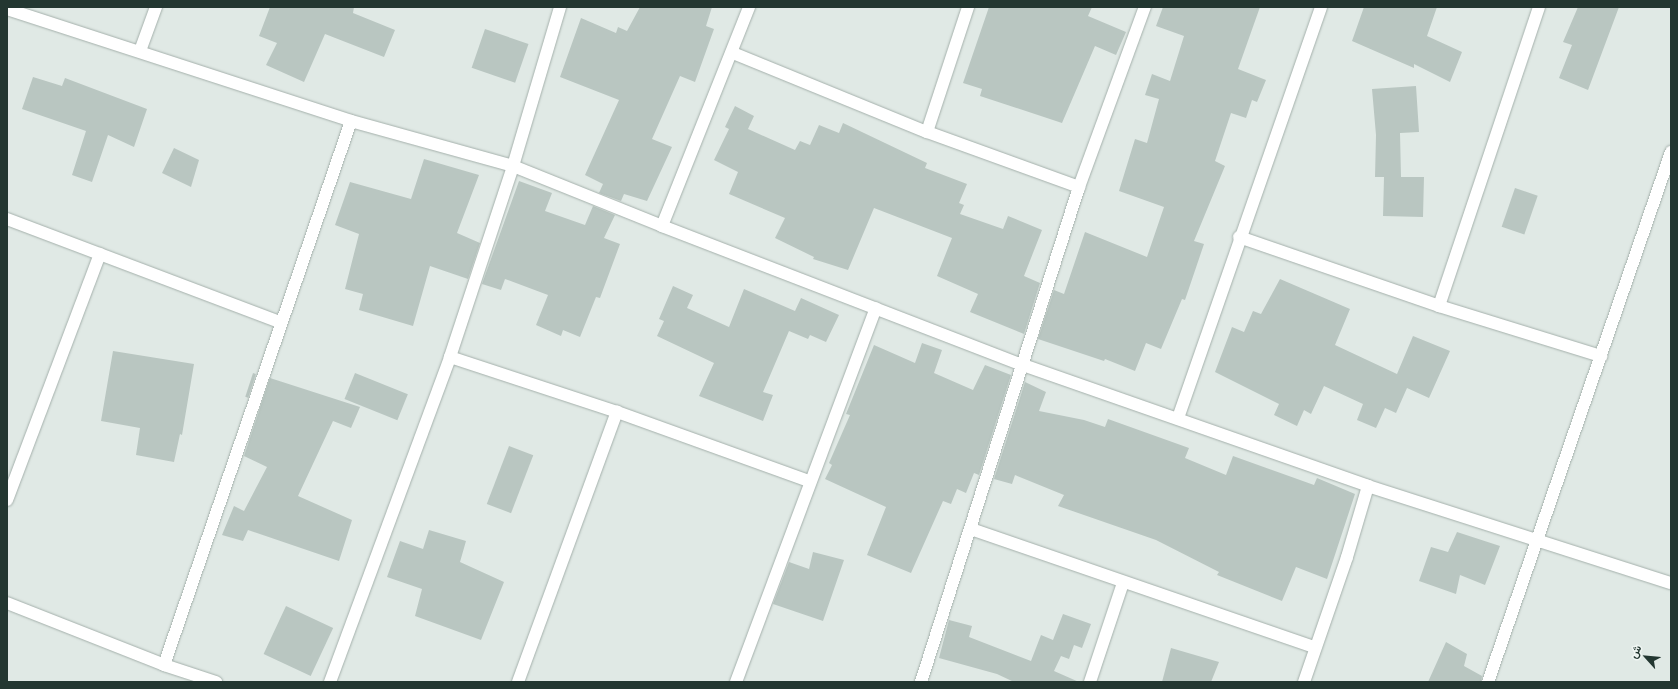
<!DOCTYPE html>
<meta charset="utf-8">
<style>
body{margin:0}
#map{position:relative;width:1678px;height:689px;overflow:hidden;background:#e0e9e5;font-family:Barlow,Vazirmatn,sans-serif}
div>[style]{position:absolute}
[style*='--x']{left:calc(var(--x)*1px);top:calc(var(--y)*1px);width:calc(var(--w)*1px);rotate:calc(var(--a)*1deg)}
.building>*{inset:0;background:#b9c6c1;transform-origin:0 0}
.roads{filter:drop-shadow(0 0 1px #a4b0ab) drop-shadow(0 0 1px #a4b0ab)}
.minor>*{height:12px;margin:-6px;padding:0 6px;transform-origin:6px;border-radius:6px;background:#fff}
span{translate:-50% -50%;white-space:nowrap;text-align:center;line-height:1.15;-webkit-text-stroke:3px #f0f6f3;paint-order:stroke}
.frame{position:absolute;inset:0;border:8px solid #233731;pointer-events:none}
.north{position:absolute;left:1626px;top:637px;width:40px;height:40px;-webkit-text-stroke:3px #f0f6f3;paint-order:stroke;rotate:297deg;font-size:11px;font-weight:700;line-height:16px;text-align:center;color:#233731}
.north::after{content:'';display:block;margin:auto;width:14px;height:18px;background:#233731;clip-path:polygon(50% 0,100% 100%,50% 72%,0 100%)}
</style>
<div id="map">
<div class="building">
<i style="clip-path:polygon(270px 7px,354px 7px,353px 13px,395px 30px,384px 57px,325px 34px,304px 82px,266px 65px,277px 43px,259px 36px)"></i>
<i style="clip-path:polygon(640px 7px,712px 7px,706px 26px,714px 29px,695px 82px,680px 76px,652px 139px,672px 147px,647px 201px,624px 194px,621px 201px,599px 193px,603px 184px,585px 175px,619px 100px,560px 77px,581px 18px,616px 33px,618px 27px,627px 31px)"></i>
<i style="clip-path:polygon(989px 7px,1092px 7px,1088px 16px,1126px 32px,1116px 55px,1095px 46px,1062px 123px,980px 96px,982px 89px,963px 83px)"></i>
<i style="clip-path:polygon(1163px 7px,1260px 7px,1238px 69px,1266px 80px,1257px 102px,1252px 100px,1246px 118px,1231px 113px,1215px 161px,1225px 166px,1194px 241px,1204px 244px,1185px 300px,1182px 299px,1161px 349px,1146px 343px,1135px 371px,1105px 359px,1104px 361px,1038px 339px,1054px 290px,1064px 294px,1085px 232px,1147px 257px,1164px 207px,1119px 191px,1135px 139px,1147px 143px,1159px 99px,1145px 95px,1152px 74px,1170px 81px,1184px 36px,1156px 26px)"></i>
<i style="clip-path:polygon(1364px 7px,1437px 7px,1427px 36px,1462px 52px,1450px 82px,1414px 64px,1414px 68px,1352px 41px)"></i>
<i style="clip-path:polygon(1578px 7px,1619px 7px,1588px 90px,1559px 78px,1572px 45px,1563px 42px)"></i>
<i style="left:485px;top:29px;width:46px;height:41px;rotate:19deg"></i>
<i style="clip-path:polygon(33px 77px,62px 86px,65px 78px,147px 109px,134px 147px,108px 135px,92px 182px,72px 175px,86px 131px,22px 109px)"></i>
<i style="clip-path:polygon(1416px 86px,1419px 132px,1400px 133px,1401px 177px,1424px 177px,1423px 217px,1383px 216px,1384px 177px,1375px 177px,1376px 135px,1372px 89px)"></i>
<i style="clip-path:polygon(735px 106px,754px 116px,748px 129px,795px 150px,800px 141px,810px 145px,819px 125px,839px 133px,843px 123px,927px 163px,925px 168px,967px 184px,959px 203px,964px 205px,960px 214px,1003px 229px,1008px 216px,1042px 230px,1024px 276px,1040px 283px,1024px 334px,970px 312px,978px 294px,937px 276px,952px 238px,874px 208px,848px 270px,813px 259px,814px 257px,775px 238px,785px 218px,729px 194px,738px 172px,714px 160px,729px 129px,725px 127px)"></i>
<i style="clip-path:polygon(174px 148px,199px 160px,191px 187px,162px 173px)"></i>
<i style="clip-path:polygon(424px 159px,479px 175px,457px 233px,480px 243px,468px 279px,430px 266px,413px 326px,359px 310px,363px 294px,345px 289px,359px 234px,335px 225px,350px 182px,411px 199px)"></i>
<i style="clip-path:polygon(519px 181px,552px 193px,545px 211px,585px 225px,593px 206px,615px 215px,604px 238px,620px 244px,600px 298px,596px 297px,580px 337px,563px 330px,561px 336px,536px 325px,548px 295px,505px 279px,501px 290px,482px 284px)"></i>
<i style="left:1515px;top:188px;width:24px;height:41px;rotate:19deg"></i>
<i style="clip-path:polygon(1280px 279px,1350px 309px,1335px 345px,1397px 374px,1413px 336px,1450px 351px,1429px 398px,1407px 388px,1396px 413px,1385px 408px,1376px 428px,1357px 420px,1363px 404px,1324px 386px,1311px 414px,1304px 410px,1297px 426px,1274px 415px,1279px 404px,1215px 372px,1232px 327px,1244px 332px,1253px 311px,1261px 314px)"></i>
<i style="clip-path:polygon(673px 286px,693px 295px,687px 308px,729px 327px,744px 289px,795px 311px,801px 298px,839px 315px,826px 342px,810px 335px,808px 339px,789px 331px,763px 392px,773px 395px,763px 421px,699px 396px,714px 363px,657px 336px,664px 321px,659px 319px)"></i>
<i style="clip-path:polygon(922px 343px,942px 350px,934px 373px,973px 390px,985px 365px,1011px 375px,979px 475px,974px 473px,966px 493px,957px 489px,951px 504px,943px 501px,911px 573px,867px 555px,886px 507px,825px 479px,832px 465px,829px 463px,850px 415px,846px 414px,874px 345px,915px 363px)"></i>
<i style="clip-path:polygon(113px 351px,194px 364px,182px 435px,180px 434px,174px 462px,136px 455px,140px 428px,101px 421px)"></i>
<i style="left:253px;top:373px;width:3px;height:25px;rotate:18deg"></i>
<i style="left:355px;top:373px;width:57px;height:28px;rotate:22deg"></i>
<i style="clip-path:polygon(270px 378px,360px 407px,351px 428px,333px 421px,298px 496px,352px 520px,339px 561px,248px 530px,243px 541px,222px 535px,234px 506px,244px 511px,267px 467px,244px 456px)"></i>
<i style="clip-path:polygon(1025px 382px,1046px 392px,1039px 411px,1084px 420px,1105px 427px,1108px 419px,1189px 448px,1185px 458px,1226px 475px,1233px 456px,1314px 485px,1317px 478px,1355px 494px,1327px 579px,1296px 567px,1282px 601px,1217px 575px,1219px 572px,1156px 540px,1058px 506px,1064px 495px,1015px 475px,1012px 484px,994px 479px)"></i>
<i style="left:509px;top:446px;width:26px;height:62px;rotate:21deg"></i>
<i style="clip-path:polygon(429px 530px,466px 541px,460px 562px,504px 582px,481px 640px,415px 616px,422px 589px,387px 577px,400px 541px,423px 549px)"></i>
<i style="clip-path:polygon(1457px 532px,1500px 546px,1485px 585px,1460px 575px,1456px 594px,1419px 581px,1431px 547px,1448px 552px)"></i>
<i style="clip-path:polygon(813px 552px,844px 560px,823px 621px,773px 604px,789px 562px,809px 569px)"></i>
<i style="left:286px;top:606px;width:52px;height:53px;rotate:25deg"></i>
<i style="clip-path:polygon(1063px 614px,1091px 624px,1082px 648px,1074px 645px,1069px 659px,1061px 656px,1054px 671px,1079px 682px,1014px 682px,997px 674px,939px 658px,949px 620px,972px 626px,969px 637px,1031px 661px,1041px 635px,1053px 640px)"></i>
<i style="clip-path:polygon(1446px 642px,1467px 654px,1464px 666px,1482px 676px,1481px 682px,1428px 682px)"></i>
<i style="clip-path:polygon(1171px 648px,1219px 662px,1211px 682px,1162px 682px)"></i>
</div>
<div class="roads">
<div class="minor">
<i style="--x:7;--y:9;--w:362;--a:18"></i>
<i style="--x:351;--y:121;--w:168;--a:15.5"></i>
<i style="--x:513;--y:166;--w:161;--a:21.9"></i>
<i style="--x:662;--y:226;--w:387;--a:21.1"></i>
<i style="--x:1023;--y:365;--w:366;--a:19.3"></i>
<i style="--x:1368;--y:486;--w:318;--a:17.8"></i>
<i style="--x:140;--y:51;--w:47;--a:-70"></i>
<i style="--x:733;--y:53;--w:209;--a:22.2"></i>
<i style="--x:927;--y:132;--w:162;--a:19.9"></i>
<i style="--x:927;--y:132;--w:132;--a:-71.8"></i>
<i style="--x:7;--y:219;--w:292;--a:20.7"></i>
<i style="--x:662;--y:226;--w:236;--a:-68.3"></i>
<i style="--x:1239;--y:237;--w:212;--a:19"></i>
<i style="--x:1439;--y:306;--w:170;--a:17.2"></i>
<i style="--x:1439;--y:306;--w:315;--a:-71.5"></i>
<i style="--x:450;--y:357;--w:176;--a:18.2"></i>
<i style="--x:617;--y:412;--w:204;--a:19.8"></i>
<i style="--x:1178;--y:418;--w:435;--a:-70.8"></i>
<i style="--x:7;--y:500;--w:263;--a:-69.3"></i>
<i style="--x:971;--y:529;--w:363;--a:19"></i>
<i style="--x:7;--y:603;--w:169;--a:21.5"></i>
<i style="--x:164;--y:665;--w:55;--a:18.1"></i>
<i style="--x:164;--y:665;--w:575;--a:-71.03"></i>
<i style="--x:330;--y:682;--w:346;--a:-69.7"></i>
<i style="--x:450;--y:357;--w:201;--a:-71.7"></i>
<i style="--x:513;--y:166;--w:166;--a:-73.5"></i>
<i style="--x:518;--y:682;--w:288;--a:-69.9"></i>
<i style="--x:736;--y:682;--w:399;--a:-69.5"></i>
<i style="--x:921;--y:682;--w:520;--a:-72.3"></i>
<i style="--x:1079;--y:187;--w:192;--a:-69.9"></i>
<i style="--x:1090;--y:682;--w:104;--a:-71.6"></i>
<i style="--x:1304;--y:682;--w:132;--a:-71"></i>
<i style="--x:1347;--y:557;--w:74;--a:-73.5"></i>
<i style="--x:1488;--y:682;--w:561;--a:-70.95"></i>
</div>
</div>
<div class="frame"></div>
<div class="north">ش</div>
</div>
